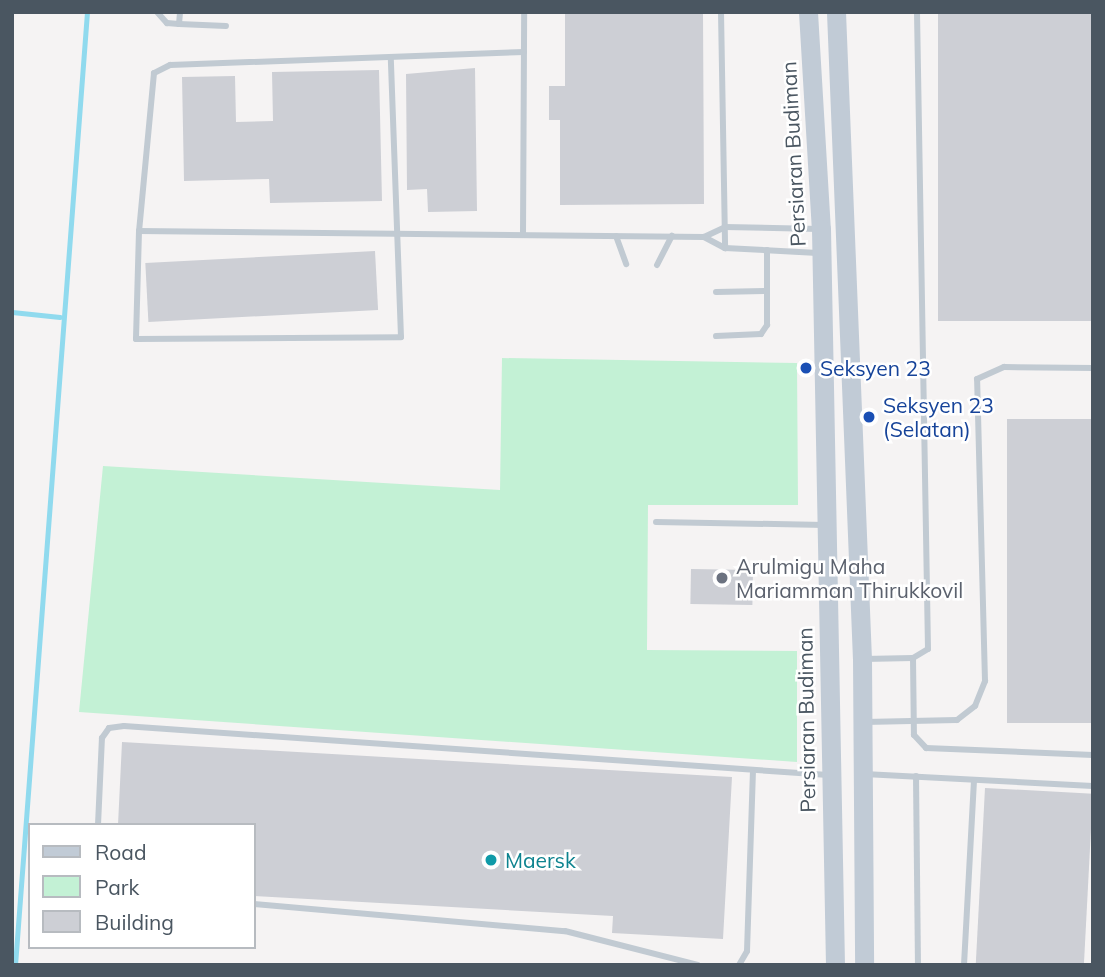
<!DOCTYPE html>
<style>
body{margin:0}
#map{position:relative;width:1105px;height:977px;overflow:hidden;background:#f5f3f3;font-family:Mulish,sans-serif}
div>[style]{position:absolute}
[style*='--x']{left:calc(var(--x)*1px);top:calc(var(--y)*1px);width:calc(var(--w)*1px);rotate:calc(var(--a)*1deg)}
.green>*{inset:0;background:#c3f1d5}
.stream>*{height:5px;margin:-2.5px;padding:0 2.5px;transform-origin:2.5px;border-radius:2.5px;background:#90daee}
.building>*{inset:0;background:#cdcfd5;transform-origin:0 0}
.lane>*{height:6px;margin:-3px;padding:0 3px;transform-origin:3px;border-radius:3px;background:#c1cad2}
.secondary>*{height:19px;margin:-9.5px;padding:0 9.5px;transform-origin:9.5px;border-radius:9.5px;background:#c1cbd6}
.dots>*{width:19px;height:19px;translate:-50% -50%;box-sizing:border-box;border:4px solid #fff;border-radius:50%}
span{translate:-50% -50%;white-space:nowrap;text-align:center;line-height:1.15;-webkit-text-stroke:5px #fff;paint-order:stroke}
.street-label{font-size:21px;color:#4a5661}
.transit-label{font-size:21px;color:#164399}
.left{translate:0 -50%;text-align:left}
.worship-label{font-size:21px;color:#5b616d}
.culture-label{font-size:21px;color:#0d838f}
.frame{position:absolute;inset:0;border:14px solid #4a5661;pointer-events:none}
.legend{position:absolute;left:28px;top:823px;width:228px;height:126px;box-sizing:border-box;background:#fff;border:2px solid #b7bbc0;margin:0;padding:9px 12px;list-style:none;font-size:21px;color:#4a5661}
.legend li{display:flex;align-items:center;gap:14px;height:35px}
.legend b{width:35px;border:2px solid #b7bbc0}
</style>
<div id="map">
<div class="green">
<i style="clip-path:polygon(502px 358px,797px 363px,798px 505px,648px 505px,647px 650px,797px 651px,797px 762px,79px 712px,103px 466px,500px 490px)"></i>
</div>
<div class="stream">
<i style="--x:12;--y:312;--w:48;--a:5.9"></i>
<i style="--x:15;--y:965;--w:956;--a:-85.68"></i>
</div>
<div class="building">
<i style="clip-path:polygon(565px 12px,703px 12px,704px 204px,560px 205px,560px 120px,549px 120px,549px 86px,565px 86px)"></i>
<i style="left:938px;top:12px;width:155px;height:309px"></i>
<i style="clip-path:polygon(475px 68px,477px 211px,428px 212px,427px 189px,407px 190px,406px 74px)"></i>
<i style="clip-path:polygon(379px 70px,382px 201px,270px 203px,269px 179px,184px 181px,182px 77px,235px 76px,236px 122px,273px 121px,272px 72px)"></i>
<i style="left:375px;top:251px;width:59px;height:230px;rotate:87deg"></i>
<i style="left:1093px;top:419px;width:304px;height:86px;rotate:90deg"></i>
<i style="left:691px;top:569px;width:62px;height:35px;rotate:1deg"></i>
<i style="clip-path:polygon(122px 742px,732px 777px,723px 939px,612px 933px,613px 916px,254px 896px,254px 825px,118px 825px)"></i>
<i style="left:985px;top:788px;width:108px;height:177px;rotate:3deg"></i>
</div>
<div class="lane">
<i style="--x:157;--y:12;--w:15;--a:48"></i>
<i style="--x:167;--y:23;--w:12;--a:5"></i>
<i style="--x:179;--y:24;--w:12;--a:-85"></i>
<i style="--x:721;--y:12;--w:236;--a:89"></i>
<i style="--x:179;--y:24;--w:47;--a:2.4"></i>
<i style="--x:524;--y:52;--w:354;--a:177.9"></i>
<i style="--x:170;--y:65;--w:18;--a:153"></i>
<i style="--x:154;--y:73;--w:159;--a:95.4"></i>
<i style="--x:139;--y:231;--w:565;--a:0.61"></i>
<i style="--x:704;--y:237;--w:23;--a:-25"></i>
<i style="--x:725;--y:227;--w:94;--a:1.2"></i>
<i style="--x:139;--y:231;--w:108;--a:91.6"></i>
<i style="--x:136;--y:339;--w:265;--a:-0.4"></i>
<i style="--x:401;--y:337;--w:279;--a:-92.1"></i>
<i style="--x:523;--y:235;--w:223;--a:-89.7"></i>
<i style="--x:616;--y:236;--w:30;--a:70"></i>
<i style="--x:704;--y:237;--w:24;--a:28"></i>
<i style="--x:725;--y:248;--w:93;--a:3.1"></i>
<i style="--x:657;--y:265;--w:33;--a:-63"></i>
<i style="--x:716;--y:292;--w:51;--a:-1.1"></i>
<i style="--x:716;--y:336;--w:45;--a:-2.5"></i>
<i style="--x:761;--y:334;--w:11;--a:-56"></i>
<i style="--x:767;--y:325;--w:75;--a:-90"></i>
<i style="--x:656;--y:522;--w:169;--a:1"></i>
<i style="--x:913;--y:658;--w:77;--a:89.3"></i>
<i style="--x:914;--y:735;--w:18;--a:47"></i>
<i style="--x:926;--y:748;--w:167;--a:2.4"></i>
<i style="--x:864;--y:659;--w:49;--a:-1.2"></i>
<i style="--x:913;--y:658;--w:17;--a:-31"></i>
<i style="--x:928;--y:649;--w:637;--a:-90.99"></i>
<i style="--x:865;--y:722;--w:92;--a:-1.2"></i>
<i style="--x:957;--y:720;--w:23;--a:-38"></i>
<i style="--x:975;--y:706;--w:27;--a:-68"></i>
<i style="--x:985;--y:681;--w:302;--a:-91.5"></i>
<i style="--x:977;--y:379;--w:30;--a:-24"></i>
<i style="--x:1004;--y:367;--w:89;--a:0.6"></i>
<i style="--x:864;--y:774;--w:229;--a:3"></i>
<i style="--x:916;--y:776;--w:189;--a:89.4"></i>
<i style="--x:98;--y:825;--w:87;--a:-87.4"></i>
<i style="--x:102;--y:738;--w:12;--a:-55"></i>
<i style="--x:109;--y:728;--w:15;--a:-8"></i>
<i style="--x:124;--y:726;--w:706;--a:3.98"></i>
<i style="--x:254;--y:904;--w:312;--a:5"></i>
<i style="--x:565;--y:931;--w:137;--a:14.3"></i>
<i style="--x:739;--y:965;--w:16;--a:-60"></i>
<i style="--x:747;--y:951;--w:178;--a:-88.1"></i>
<i style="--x:964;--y:965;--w:185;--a:-86.9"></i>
</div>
<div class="secondary">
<i style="--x:808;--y:12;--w:217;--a:86.6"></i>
<i style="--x:821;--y:229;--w:736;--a:88.91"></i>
<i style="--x:836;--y:12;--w:648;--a:87.7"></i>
<i style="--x:862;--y:659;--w:306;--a:89.6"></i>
</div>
<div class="dots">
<i style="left:806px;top:368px;background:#1a4fb4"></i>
<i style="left:869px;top:417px;background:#1a4fb4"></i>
<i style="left:722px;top:578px;background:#6b7280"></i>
<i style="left:491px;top:860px;background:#0f9aa8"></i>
</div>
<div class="street-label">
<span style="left:793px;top:154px;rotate:-93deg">Persiaran Budiman</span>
<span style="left:806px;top:720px;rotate:-91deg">Persiaran Budiman</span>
</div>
<div class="transit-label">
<span class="left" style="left:820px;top:368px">Seksyen 23</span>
<span class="left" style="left:883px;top:417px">Seksyen 23<br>(Selatan)</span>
</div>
<div class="worship-label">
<span class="left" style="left:736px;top:578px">Arulmigu Maha<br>Mariamman Thirukkovil</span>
</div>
<div class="culture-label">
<span class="left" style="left:505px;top:860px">Maersk</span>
</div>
<div class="frame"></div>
<ul class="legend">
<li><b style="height:9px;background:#c1cbd6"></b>Road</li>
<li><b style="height:19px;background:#c3f1d5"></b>Park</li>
<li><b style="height:19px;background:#cdcfd5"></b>Building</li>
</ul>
</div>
